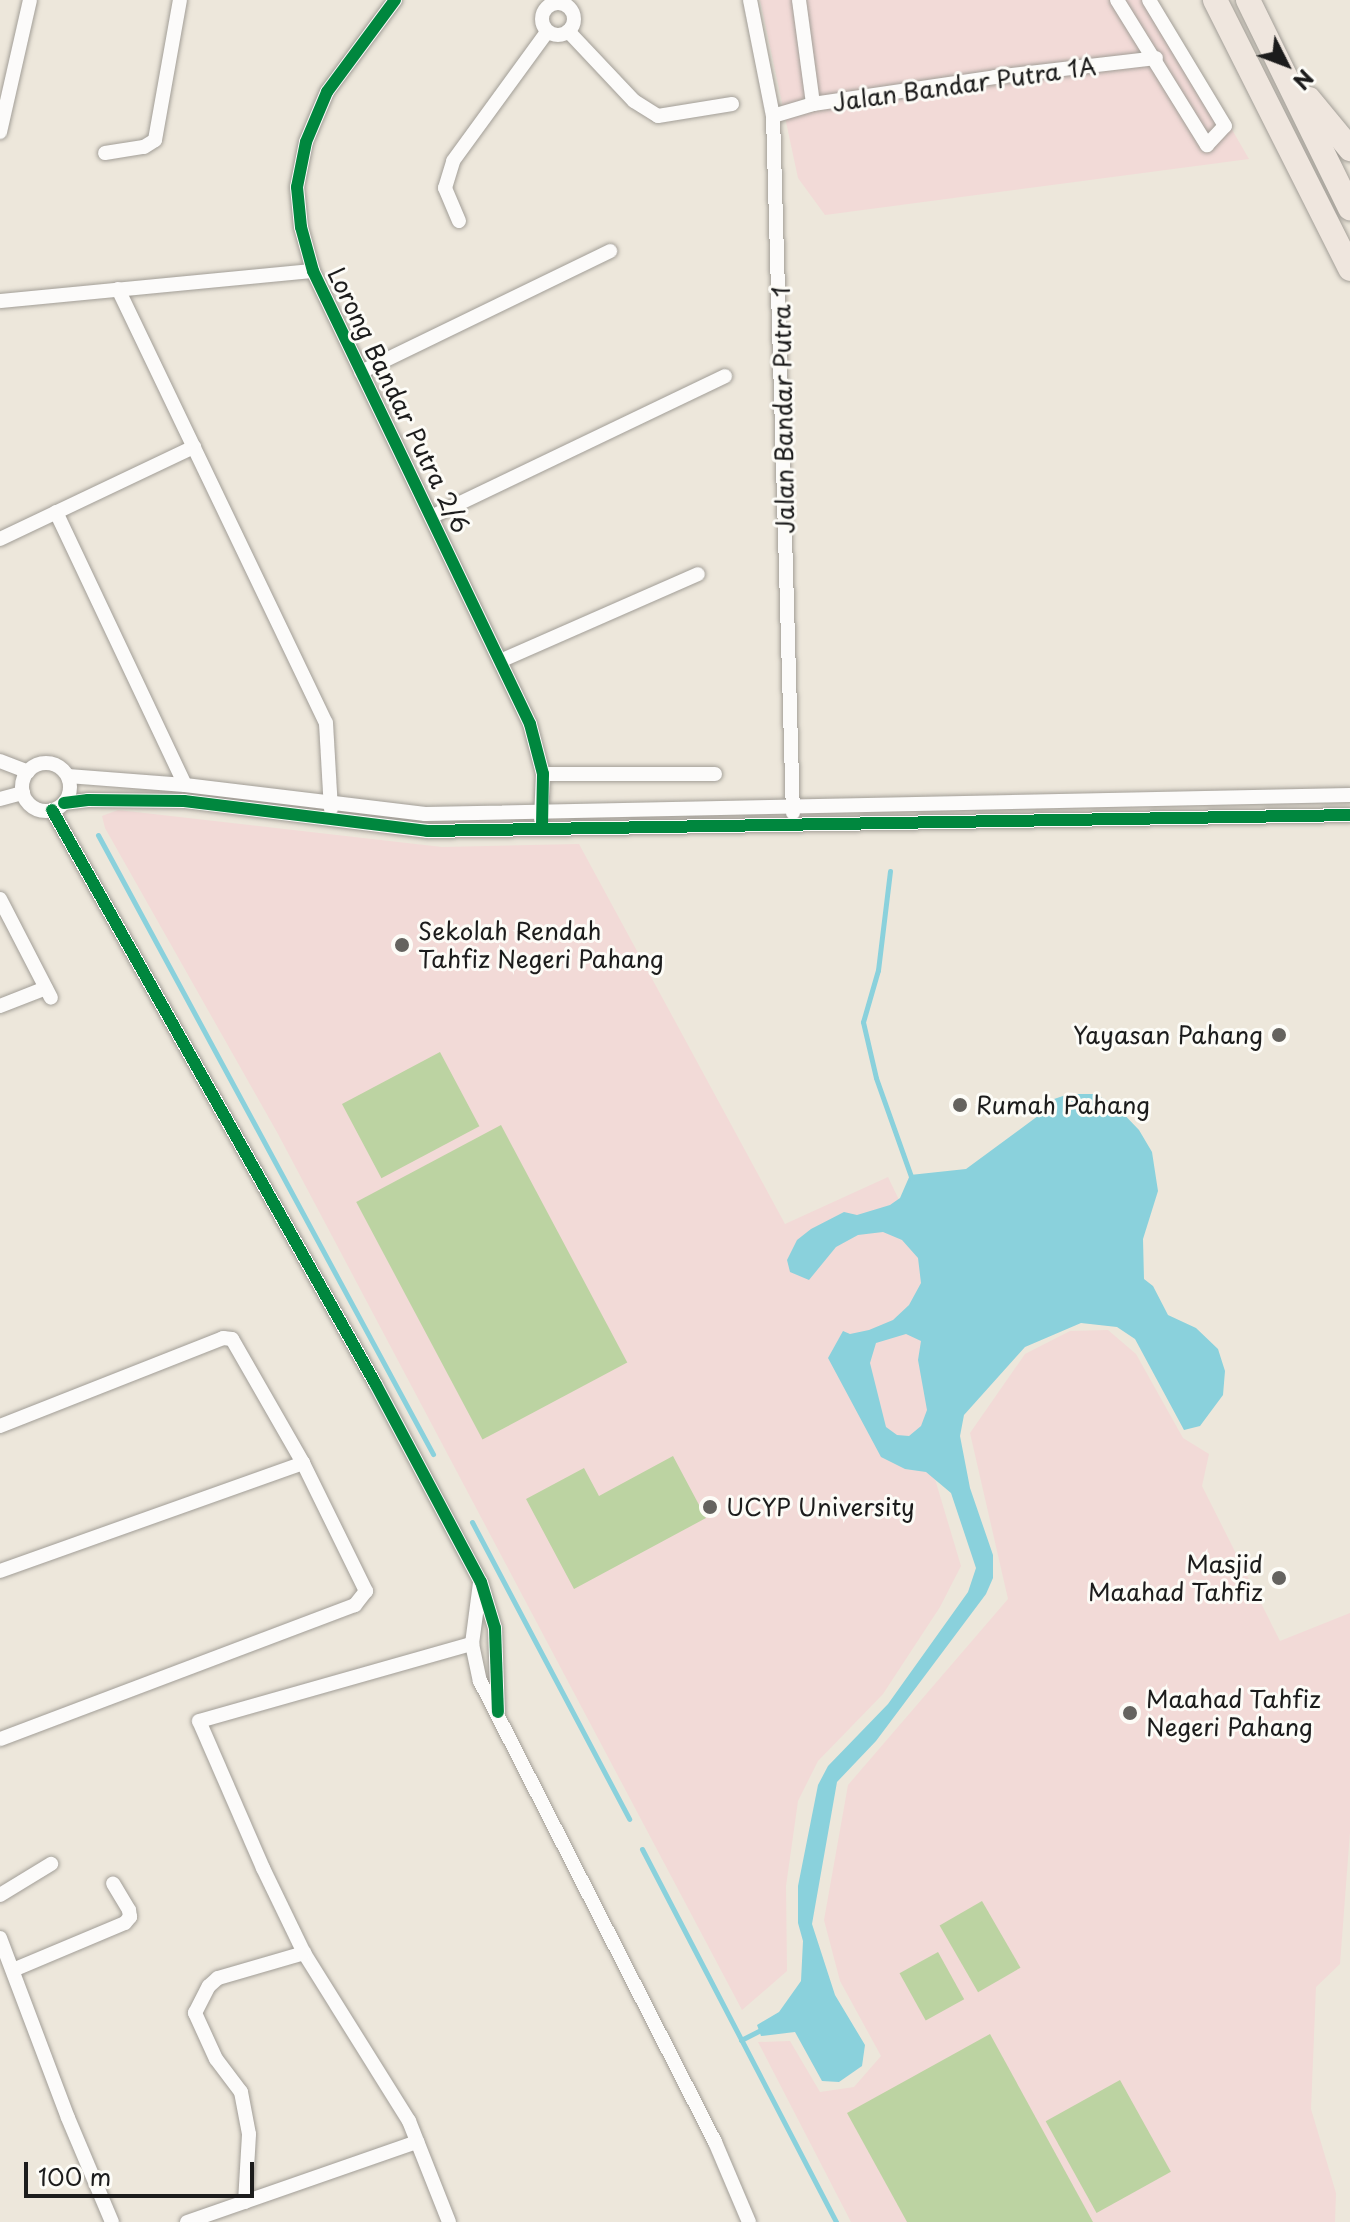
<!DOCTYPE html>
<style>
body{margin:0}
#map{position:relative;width:1350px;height:2222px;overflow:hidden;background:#ede7db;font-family:"Playpen Sans",sans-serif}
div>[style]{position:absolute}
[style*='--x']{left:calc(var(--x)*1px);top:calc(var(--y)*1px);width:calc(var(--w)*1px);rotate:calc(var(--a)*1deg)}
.built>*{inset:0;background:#f2dad7}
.green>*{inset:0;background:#bcd3a2;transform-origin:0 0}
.water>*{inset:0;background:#8ad1dc}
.stream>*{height:5px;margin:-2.5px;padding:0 2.5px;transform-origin:2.5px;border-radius:2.5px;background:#8ad1dc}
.roads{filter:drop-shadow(0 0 2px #a29e97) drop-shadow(0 0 2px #a29e97)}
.minor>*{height:14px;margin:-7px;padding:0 7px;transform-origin:7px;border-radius:7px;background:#fcfbfa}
.minor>.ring{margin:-7px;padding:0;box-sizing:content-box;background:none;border:14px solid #fcfbfa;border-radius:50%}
.trunk>*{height:24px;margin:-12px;padding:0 12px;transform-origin:12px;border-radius:12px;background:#efe6de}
.cycleway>*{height:12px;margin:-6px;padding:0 6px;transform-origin:6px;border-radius:6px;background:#00873e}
.dots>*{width:22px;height:22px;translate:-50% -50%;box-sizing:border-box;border:4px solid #fdfcf7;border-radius:50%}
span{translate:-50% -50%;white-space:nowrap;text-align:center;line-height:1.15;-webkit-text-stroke:6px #fdfcf7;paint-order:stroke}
.street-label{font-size:24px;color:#1c1c1c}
.poi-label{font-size:24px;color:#1c1c1c}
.left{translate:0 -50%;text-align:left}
.right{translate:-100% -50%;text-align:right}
.north{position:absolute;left:1246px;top:24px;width:80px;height:80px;-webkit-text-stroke:6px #fdfcf7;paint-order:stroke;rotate:132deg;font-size:22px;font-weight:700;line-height:32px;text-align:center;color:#1c1c1c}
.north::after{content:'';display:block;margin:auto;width:28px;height:36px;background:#1c1c1c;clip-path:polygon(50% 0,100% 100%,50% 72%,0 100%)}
.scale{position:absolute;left:24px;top:2162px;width:230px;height:36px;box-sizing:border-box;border:4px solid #1c1c1c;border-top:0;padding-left:10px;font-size:24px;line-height:28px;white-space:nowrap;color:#1c1c1c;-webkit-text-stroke:6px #fdfcf7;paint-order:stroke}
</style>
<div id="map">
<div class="built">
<i style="clip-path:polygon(760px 0,1157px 0,1249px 159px,825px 215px,798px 178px)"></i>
<i style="clip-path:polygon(118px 810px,442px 847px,579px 844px,785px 1224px,888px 1177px,940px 1285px,926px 1449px,961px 1566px,940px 1607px,883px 1694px,818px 1761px,798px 1801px,786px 1886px,787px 1971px,742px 2010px,278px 1134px,105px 828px,102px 816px)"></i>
<i style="clip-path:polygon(1108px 1330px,1136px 1354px,1183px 1438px,1209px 1454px,1202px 1486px,1280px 1641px,1350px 1613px,1350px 1832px,1340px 1964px,1316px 1987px,1311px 2109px,1336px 2193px,1335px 2222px,851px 2222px,758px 2042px,790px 2041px,820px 2092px,854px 2087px,881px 2056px,840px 1981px,824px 1920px,848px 1785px,1008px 1599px,970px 1433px,1025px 1354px,1070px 1331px)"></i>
</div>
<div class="green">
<i style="left:440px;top:1052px;width:84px;height:111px;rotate:62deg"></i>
<i style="left:501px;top:1125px;width:269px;height:164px;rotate:62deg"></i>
<i style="clip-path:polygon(673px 1456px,706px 1518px,574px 1589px,526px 1499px,584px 1468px,599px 1496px)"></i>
<i style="left:982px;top:1901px;width:77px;height:49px;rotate:60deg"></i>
<i style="left:938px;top:1952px;width:54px;height:44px;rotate:61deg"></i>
<i style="clip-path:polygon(990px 2034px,1093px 2222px,907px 2222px,847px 2113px)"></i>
<i style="left:1120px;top:2080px;width:105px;height:85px;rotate:61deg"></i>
</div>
<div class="water">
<i style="clip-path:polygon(evenodd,1069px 1094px,1095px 1094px,1115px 1105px,1139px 1130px,1152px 1152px,1158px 1191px,1143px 1239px,1144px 1279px,1153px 1286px,1168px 1315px,1196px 1328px,1218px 1349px,1225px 1371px,1223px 1395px,1200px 1426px,1184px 1430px,1135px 1339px,1117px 1327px,1081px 1323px,1025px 1347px,964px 1415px,960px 1436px,970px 1488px,993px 1555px,993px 1578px,986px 1594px,876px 1741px,837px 1782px,812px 1924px,835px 1995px,865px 2045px,862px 2066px,839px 2082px,822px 2081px,795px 2032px,761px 2036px,757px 2025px,779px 2012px,801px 1981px,803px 1941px,798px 1923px,798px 1886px,818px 1785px,828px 1766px,888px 1704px,968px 1592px,976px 1568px,951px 1493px,926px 1472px,905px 1469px,881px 1457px,828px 1358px,843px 1331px,850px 1334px,869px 1330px,893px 1320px,909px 1305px,921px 1283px,918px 1258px,902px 1240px,883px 1232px,858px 1235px,836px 1247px,809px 1280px,790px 1272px,787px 1260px,797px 1240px,811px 1229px,844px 1212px,857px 1215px,890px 1205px,900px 1198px,910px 1175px,966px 1169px,1046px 1110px,1048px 1101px,1069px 1094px,906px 1334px,921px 1341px,918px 1360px,927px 1410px,921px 1426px,909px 1436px,897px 1435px,886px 1427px,870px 1363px,876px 1343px,906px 1334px)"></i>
</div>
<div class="stream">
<i style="--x:98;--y:835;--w:704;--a:61.58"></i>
<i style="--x:890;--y:871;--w:100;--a:96.9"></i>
<i style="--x:878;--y:970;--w:54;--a:106.1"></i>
<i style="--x:863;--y:1022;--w:57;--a:76.9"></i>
<i style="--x:876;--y:1078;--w:107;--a:70.4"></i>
<i style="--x:472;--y:1522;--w:336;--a:62.1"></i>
<i style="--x:642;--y:1849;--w:420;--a:62.5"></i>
<i style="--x:741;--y:2040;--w:27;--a:-27"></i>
</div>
<div class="roads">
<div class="minor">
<i style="--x:395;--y:0;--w:114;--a:126.5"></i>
<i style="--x:327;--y:92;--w:54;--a:112.8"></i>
<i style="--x:306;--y:142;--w:46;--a:101.3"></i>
<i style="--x:297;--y:187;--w:40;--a:84.3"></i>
<i style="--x:301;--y:227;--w:46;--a:74.7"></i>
<i style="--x:313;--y:271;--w:502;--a:64.4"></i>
<i style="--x:530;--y:724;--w:52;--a:75.4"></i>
<i style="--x:543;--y:774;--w:45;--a:92.5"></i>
<i style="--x:750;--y:0;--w:118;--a:78.8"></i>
<i style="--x:773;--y:116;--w:697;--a:88.36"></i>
<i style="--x:799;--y:0;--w:105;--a:82.3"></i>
<i style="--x:1117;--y:0;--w:171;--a:58.2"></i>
<i style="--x:1207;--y:145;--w:26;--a:-47"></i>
<i style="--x:1225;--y:126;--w:147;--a:-121.1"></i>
<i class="ring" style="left:542px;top:3px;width:18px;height:18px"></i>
<i style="--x:568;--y:31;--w:96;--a:46.7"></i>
<i style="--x:634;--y:101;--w:28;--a:32"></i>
<i style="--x:658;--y:116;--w:75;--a:-9.2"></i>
<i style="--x:773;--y:116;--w:42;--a:-16.7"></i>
<i style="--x:813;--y:104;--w:184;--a:-8.4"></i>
<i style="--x:995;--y:77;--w:162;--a:-6.7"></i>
<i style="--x:0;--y:132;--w:135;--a:-77.2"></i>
<i style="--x:105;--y:153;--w:39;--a:-9"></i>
<i style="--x:144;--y:147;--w:13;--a:-32"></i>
<i style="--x:155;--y:140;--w:142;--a:-79.9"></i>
<i style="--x:459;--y:221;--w:36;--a:-113"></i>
<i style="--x:445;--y:188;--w:28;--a:-73"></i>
<i style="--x:453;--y:161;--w:160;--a:-53.9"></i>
<i style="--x:118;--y:289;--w:481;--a:64.4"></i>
<i style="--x:326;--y:723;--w:86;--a:86.7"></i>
<i style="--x:0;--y:301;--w:314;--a:-5.5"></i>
<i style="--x:361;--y:372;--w:277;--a:-25.9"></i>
<i style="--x:56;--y:512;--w:302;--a:64.7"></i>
<i style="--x:431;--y:517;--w:326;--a:-25.6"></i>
<i style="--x:0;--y:539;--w:215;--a:-25.4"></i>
<i style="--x:500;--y:661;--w:216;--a:-23.7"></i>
<i style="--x:0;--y:761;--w:30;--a:21"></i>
<i class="ring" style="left:22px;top:763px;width:34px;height:34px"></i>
<i style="--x:543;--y:774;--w:172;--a:0"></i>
<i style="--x:68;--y:776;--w:117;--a:4.4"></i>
<i style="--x:185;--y:785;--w:242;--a:6.9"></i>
<i style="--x:425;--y:814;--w:925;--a:-1.18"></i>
<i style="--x:0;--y:799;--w:24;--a:-15"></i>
<i style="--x:64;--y:803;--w:24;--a:-7"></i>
<i style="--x:88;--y:800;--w:96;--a:0.6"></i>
<i style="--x:184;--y:801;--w:245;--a:7"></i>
<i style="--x:427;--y:831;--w:923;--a:-0.99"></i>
<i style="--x:52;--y:810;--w:658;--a:60.59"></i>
<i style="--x:375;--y:1383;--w:225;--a:62"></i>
<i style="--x:481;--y:1582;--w:48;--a:73.1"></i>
<i style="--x:495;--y:1628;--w:84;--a:88"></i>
<i style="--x:0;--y:899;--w:111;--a:62.7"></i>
<i style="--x:0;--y:1006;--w:49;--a:-21.4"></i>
<i style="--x:0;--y:1426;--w:240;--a:-21.5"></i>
<i style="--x:223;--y:1338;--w:9;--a:6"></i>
<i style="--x:232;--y:1339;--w:143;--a:60.2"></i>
<i style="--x:303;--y:1463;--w:143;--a:63.8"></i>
<i style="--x:366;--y:1591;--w:18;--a:128"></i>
<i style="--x:355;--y:1605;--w:379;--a:159.3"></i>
<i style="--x:0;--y:1571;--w:322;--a:-19.6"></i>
<i style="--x:480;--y:1583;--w:62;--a:97.5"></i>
<i style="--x:472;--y:1644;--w:38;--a:78"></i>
<i style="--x:480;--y:1681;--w:517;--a:62.99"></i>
<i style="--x:715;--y:2142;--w:87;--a:67"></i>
<i style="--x:0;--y:1895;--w:60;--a:-31.3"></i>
<i style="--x:0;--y:1938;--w:192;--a:69.3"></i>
<i style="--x:68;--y:2118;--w:113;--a:67.1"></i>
<i style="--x:13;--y:1970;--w:121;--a:-22.8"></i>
<i style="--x:125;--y:1923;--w:8;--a:-50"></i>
<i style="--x:130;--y:1917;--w:7;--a:-98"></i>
<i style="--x:129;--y:1910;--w:31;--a:-121"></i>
<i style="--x:245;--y:2202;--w:68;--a:-86.6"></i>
<i style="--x:249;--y:2134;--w:43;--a:-100.8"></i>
<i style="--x:241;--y:2092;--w:41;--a:-127.1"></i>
<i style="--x:216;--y:2059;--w:51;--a:-114.5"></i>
<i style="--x:195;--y:2013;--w:30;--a:-63"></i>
<i style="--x:209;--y:1986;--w:12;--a:-42"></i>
<i style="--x:218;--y:1978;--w:90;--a:-16.2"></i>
<i style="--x:187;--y:2222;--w:244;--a:-19.2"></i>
<i style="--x:449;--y:2222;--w:109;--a:-111.6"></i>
<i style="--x:409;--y:2121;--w:198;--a:-122"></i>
<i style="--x:304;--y:1953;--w:94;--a:-115.8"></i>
<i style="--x:263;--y:1868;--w:160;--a:-113.5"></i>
<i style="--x:199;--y:1721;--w:284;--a:-15.8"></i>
</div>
<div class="trunk">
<i style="--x:1215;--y:0;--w:301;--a:63.3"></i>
<i style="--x:1248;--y:0;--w:232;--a:63.9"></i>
<i style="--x:1309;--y:99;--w:65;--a:50.6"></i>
</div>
</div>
<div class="cycleway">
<i style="--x:395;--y:0;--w:114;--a:126.5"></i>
<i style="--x:327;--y:92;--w:54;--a:112.8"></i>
<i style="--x:306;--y:142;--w:46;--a:101.3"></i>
<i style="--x:297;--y:187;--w:40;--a:84.3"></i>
<i style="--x:301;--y:227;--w:46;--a:74.7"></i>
<i style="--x:313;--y:271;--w:502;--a:64.4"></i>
<i style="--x:530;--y:724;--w:52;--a:75.4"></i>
<i style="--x:543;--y:774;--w:54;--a:91.1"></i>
<i style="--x:64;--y:803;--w:24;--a:-7"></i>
<i style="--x:88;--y:800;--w:96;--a:0.6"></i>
<i style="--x:184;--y:801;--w:245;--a:7"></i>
<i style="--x:427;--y:831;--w:923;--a:-0.99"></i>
<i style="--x:52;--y:810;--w:658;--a:60.59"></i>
<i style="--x:375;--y:1383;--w:225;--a:62"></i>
<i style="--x:481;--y:1582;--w:48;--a:73.1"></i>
<i style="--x:495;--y:1628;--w:84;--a:88"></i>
</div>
<div class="dots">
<i style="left:402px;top:945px;background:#65635f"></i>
<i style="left:1279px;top:1035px;background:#65635f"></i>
<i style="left:960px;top:1105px;background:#65635f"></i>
<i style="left:710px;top:1507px;background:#65635f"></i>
<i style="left:1279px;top:1578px;background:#65635f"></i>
<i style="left:1130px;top:1713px;background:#65635f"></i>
</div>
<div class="street-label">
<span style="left:964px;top:84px;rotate:-8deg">Jalan Bandar Putra 1A</span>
<span style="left:399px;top:400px;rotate:64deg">Lorong Bandar Putra 2/6</span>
<span style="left:783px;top:410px;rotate:-91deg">Jalan Bandar Putra 1</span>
</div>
<div class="poi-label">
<span class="left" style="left:418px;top:945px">Sekolah Rendah<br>Tahfiz Negeri Pahang</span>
<span class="right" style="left:1263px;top:1035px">Yayasan Pahang</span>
<span class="left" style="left:976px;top:1105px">Rumah Pahang</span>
<span class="left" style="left:726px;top:1507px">UCYP University</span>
<span class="right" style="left:1263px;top:1578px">Masjid<br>Maahad Tahfiz</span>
<span class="left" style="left:1146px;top:1713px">Maahad Tahfiz<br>Negeri Pahang</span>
</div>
<div class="north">N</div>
<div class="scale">100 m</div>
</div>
